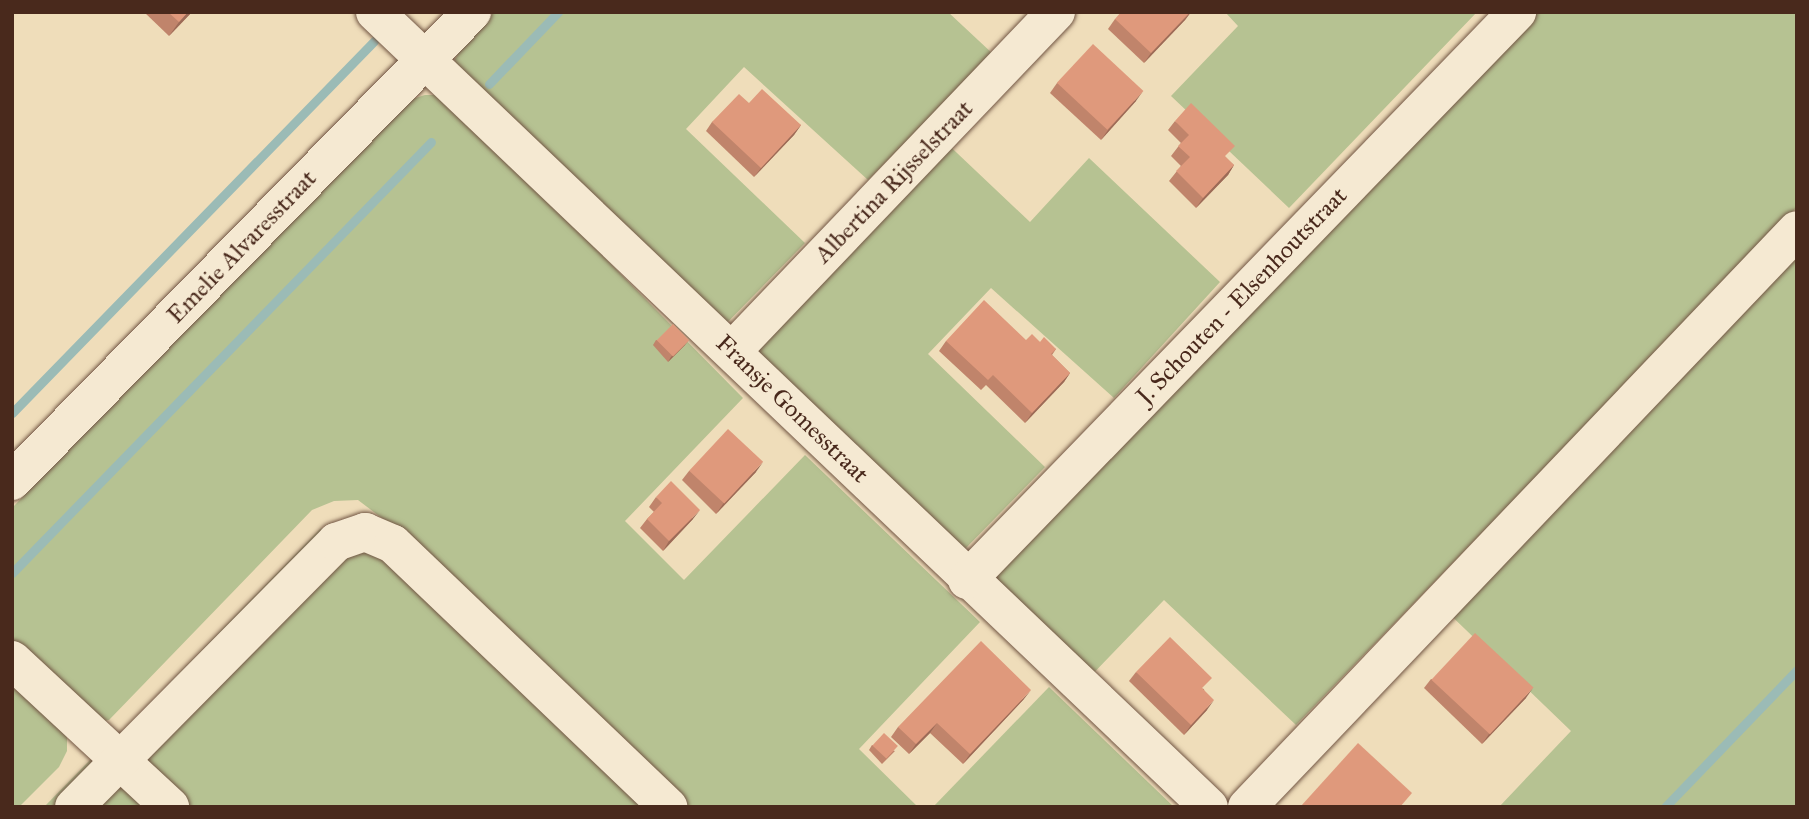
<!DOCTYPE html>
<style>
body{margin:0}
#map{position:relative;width:1809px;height:819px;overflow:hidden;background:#efddba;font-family:"IM FELL Great Primer",serif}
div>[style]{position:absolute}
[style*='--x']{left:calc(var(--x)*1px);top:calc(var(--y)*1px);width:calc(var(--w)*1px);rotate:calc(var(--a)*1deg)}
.green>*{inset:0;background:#b6c292}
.stream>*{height:9px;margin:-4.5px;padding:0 4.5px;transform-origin:4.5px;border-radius:4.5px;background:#9bbbb6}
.roads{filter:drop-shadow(0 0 2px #725644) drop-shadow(0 0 2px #725644)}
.minor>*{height:38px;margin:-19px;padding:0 19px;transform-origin:19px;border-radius:19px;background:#f5e9d2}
.wall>*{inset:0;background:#c0846b}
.shaded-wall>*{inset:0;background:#9c6b57}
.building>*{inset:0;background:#df997c;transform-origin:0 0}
span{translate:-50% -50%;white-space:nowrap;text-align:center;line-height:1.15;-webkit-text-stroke:5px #f5e9d2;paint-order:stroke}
.street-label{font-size:24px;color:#49291c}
.frame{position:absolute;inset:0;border:14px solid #49291c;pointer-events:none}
</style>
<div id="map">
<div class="green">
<i style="clip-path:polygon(494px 12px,948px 12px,993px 54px,868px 180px,744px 67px,686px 129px,805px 243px,712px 338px,456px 74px,455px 59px,463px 45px)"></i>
<i style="clip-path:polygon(1225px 12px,1477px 12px,1289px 208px,1171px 96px,1238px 26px)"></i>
<i style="clip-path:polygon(1512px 12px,1797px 12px,1797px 207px,1296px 725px,1164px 600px,1084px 683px,980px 562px)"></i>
<i style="clip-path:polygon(425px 95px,444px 95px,743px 398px,625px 521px,684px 580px,805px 455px,980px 622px,859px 749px,918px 807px,683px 807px,387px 522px,358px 500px,334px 501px,312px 510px,109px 720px,95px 723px,12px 650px,12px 508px,406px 101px)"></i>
<i style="clip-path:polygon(938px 135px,1030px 222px,1089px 158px,1220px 282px,1114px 398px,991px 288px,928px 354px,1045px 467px,964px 550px,729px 352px)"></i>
<i style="clip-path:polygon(1797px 235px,1797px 807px,1499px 807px,1571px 731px,1439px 604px)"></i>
<i style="clip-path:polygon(343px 522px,653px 807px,180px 807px,120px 734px,320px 529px)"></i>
<i style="clip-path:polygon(12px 681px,67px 735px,67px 751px,59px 767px,19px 807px,12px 807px)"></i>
<i style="clip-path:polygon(1049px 687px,1174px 807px,933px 807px)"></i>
<i style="clip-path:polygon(90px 760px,106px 763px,150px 807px,44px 807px)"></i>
</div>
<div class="stream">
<i style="--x:489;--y:84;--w:100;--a:-46.2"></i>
<i style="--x:12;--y:413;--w:519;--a:-45.78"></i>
<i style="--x:12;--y:573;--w:601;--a:-45.81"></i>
<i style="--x:1665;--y:807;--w:190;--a:-46.1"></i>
</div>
<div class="roads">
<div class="minor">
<i style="--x:375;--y:12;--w:1152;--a:43.63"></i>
<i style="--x:732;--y:351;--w:469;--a:-46.3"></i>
<i style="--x:12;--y:481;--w:657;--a:-45.56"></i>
<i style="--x:967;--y:580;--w:791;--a:-45.92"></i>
<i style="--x:12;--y:660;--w:216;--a:42.9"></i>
<i style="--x:74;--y:807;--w:373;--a:-45.3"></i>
<i style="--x:336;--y:542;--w:31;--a:-19"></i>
<i style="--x:365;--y:532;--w:30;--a:23"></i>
<i style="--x:393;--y:544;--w:381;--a:43.7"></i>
<i style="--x:1247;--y:807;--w:797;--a:-46.37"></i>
</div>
</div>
<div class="wall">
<i style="clip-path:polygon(144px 12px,192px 12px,169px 36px)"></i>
<i style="clip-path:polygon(1191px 12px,1185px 20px,1144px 63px,1108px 29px,1115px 19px)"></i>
<i style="clip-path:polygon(1057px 83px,1136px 101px,1101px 140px,1050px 93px)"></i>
<i style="clip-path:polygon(749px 103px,801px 125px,794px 135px,754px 177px,706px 131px,712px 122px)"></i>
<i style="clip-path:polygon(1175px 121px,1226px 158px,1234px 165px,1228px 175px,1196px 208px,1169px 181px,1181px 166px,1171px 156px,1181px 143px,1168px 130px)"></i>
<i style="clip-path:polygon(656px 340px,685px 345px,668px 362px,653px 345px)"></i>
<i style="clip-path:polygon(1026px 340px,1040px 342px,1056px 349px,1052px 355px,1070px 373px,1064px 382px,1025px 423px,986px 385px,981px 390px,939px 351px,946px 341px)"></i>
<i style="clip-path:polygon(689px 471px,756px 472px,716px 514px,682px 480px)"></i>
<i style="clip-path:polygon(656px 497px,693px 519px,663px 551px,640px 528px,647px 519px,654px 512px,649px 507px)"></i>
<i style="clip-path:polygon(1136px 672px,1204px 689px,1207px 710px,1184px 735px,1129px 681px)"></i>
<i style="clip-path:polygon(1431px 679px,1526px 698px,1482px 744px,1424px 688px)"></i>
<i style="clip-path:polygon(1024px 699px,963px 764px,930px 733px,909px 754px,891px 737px,898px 727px)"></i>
<i style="clip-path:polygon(872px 745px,895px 751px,882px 764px,869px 750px)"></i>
</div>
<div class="shaded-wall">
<i style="clip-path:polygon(188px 12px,192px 12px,169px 36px,179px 22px)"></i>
<i style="clip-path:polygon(1191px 12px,1185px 20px,1144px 63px,1151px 53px)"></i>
<i style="clip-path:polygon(1143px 91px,1136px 101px,1101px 140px,1108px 130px)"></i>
<i style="clip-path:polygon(801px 125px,794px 135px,754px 177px,761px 168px)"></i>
<i style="clip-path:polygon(1234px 165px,1228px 175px,1196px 208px,1203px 198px)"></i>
<i style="clip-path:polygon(689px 340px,685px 345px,668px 362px,671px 357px)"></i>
<i style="clip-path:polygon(1070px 373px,1064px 382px,1025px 423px,1032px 413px)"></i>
<i style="clip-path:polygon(763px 462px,756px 472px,716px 514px,723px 504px)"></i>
<i style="clip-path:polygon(700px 510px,693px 519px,663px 551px,669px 541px)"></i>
<i style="clip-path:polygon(1533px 688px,1526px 698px,1482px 744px,1489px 734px)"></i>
<i style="clip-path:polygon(1031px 690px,1024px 699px,963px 764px,970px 754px)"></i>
<i style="clip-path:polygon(1214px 700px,1207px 710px,1184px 735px,1191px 725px)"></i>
<i style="clip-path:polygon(937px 723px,930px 733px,909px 754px,916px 744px)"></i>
</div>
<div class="building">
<i style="clip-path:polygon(168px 12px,188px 12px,179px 22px)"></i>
<i style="clip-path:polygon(1121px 12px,1190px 12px,1151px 53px,1115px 19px)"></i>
<i style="left:1093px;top:44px;width:69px;height:53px;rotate:43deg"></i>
<i style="clip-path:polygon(762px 89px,801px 125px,761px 168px,712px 122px,739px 94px,749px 103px)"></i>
<i style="clip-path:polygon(1191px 103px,1235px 146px,1225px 156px,1234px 165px,1203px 198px,1176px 171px,1190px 157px,1178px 146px,1189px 135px,1175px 121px)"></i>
<i style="clip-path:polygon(984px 300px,1026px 340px,1032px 334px,1040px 342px,1044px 337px,1056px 349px,1051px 354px,1070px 373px,1032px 413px,993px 375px,988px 380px,946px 341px)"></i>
<i style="left:673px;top:324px;width:23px;height:23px;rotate:45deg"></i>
<i style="left:728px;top:429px;width:48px;height:57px;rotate:43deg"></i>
<i style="clip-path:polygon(671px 481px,700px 510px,669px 541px,647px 519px,662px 503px,656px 497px)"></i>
<i style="left:1475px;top:633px;width:80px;height:64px;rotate:43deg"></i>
<i style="clip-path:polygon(1170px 637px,1212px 678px,1202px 688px,1214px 700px,1191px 725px,1136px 672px)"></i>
<i style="clip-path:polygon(981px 641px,1031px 690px,970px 754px,937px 723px,916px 744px,898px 727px)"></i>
<i style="left:884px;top:733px;width:19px;height:17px;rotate:43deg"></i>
<i style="clip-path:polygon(1358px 743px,1412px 793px,1400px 807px,1303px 807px,1301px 806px)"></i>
</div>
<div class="street-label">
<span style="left:894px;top:182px;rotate:-46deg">Albertina Rijsselstraat</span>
<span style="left:242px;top:247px;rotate:-46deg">Emelie Alvaresstraat</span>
<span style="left:1242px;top:296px;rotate:-46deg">J. Schouten - Elsenhoutstraat</span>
<span style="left:792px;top:409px;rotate:44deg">Fransje Gomesstraat</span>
</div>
<div class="frame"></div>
</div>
